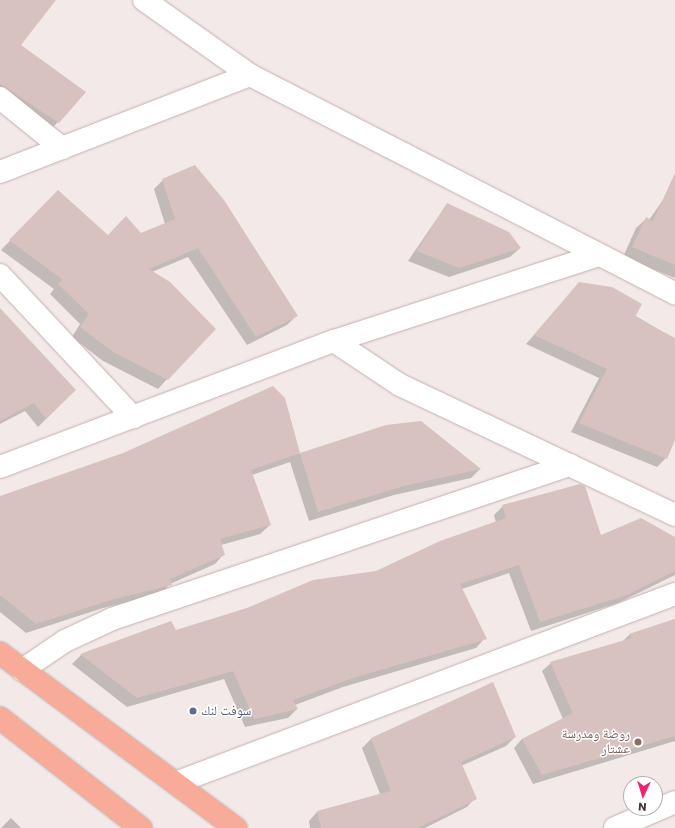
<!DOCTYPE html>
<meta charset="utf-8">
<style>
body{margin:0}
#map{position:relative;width:675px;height:828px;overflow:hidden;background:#f3e9e8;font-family:Poppins,"Noto Naskh Arabic",sans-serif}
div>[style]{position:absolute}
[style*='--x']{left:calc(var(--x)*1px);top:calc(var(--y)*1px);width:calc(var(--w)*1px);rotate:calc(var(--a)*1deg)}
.shadow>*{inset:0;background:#0003}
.building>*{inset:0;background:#d7c2c0}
.roads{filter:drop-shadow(0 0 1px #c1b0ad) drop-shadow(0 0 1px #c1b0ad)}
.minor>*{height:22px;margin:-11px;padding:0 11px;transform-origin:11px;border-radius:11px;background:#fff}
.major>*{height:22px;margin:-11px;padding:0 11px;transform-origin:11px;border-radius:11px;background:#f9ab9a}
.dots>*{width:11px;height:11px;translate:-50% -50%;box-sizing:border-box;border:2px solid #fff;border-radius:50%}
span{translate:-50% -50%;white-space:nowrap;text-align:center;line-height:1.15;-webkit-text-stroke:3px #fff;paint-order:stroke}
.service-label{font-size:13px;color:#4e5e75}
.left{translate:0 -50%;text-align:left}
.education-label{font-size:13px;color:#785e54}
.right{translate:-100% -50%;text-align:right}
.north{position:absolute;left:623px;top:776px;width:40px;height:40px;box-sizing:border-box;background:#fff;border:1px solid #b5afaf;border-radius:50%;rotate:184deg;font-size:11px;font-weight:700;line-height:16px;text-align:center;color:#463837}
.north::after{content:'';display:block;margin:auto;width:14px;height:18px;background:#ef2373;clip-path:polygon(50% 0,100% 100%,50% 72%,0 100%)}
</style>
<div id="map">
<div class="shadow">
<i style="clip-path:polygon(0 0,55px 0,19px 45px,84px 92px,49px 132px,0 99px)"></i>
<i style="clip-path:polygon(163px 180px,296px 316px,287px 325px,247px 345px,188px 257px,152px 272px,167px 379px,158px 389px,103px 361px,72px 337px,80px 324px,50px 294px,54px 289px,1px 250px,49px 201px,108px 236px,140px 234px,165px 224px,154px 189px)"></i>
<i style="clip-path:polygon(665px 197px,675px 202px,675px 278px,623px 257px,636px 228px,646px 219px,649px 220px)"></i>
<i style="clip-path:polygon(447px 204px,520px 248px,510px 257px,449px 277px,408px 261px)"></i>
<i style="clip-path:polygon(579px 283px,675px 339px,675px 438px,666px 458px,657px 467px,571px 432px,599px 378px,526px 344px)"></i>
<i style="clip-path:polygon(0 312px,75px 390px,38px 427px,25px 411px,0 424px)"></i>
<i style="clip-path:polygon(284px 399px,299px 454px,386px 426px,421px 422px,480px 469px,471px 478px,394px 495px,309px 521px,290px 462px,252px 475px,270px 525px,260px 534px,221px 545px,224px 554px,215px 564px,170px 584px,161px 594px,103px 608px,26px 633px,0 612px,0 497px)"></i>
<i style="clip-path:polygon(503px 506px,600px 536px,675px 538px,675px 575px,618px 603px,531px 631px,509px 573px,462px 589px,485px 638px,476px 648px,343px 687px,295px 705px,297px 709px,288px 718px,245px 727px,224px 679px,127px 707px,72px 664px,81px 655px,171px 622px,175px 631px,376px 572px,496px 523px,494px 515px)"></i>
<i style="clip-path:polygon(675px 619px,675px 741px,533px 784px,514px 748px,522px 739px,563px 719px,542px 671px,551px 663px,622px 642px,630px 634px)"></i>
<i style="clip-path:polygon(493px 683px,515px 737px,506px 746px,461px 766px,475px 798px,467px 807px,425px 828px,310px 828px,309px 821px,317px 812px,380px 794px,362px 748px,371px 739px)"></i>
<i style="clip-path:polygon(11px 818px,21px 828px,1px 828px)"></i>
</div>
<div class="building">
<i style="clip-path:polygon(0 0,56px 0,21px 45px,86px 92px,59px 123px,0 84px)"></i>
<i style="clip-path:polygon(195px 165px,224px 200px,298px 316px,256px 337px,198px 248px,149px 269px,170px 282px,216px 329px,168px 380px,113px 352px,80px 327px,89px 314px,58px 284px,63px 280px,9px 240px,58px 190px,108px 235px,126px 216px,141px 233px,175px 219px,162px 179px)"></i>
<i style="clip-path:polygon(675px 173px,675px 265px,632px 247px,646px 217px,653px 221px)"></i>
<i style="clip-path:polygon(447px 203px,509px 232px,521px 248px,459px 268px,417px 251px)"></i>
<i style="clip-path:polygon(579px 282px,612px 287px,642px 304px,635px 317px,675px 338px,675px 440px,667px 459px,579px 423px,607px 369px,534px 335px)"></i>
<i style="clip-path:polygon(0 308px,76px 390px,46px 419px,34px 403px,0 421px)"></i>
<i style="clip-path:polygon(273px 386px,285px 398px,300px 453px,251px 470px,271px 525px,220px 539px,225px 555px,170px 579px,172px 585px,114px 599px,36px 624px,0 595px,0 496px,123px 453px)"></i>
<i style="clip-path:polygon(421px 421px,481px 469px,404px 486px,318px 512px,300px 453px,386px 425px)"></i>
<i style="clip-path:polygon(580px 484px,585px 486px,601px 535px,641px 518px,675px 537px,675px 571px,627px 595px,540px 622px,519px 565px,460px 584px,487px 639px,353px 678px,293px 700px,298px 709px,254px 719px,233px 671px,137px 698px,80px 654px,171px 621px,176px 630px,247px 608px,313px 580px,376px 571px,440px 541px,506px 518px,502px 505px)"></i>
<i style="clip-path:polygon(675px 619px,675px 736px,542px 775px,522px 739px,573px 713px,550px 662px,632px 638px,629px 634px)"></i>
<i style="clip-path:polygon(493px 682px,516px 737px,461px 762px,477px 799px,418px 828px,321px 828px,317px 811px,391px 791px,371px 738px)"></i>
</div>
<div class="roads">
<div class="minor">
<i style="--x:144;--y:0;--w:130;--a:35.3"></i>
<i style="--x:250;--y:75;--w:478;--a:27.2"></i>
<i style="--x:0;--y:98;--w:80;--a:38.9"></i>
<i style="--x:0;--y:172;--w:268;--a:-21.2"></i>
<i style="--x:0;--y:275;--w:195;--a:46.9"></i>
<i style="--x:334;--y:341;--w:79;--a:33.7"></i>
<i style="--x:400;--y:385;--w:304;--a:25.3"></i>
<i style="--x:0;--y:467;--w:357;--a:-20.7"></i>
<i style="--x:334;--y:341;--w:278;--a:-18"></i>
<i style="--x:22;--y:670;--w:52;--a:-34"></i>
<i style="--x:65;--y:641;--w:52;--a:-25.1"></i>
<i style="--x:112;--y:619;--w:483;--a:-18.6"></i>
<i style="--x:178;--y:782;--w:531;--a:-20.72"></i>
<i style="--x:615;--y:828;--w:65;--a:-23.4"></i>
</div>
<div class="major">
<i style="--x:0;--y:653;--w:294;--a:36.6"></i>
<i style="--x:0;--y:718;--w:179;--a:38"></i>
</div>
</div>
<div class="dots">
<i style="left:193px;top:711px;background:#5c6f8a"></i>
<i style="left:638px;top:742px;background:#8d6e63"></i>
</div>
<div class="service-label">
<span class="left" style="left:201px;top:711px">سوفت لنك</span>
</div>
<div class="education-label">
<span class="right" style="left:630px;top:742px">روضة ومدرسة<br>عشتار</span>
</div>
<div class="north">N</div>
</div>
